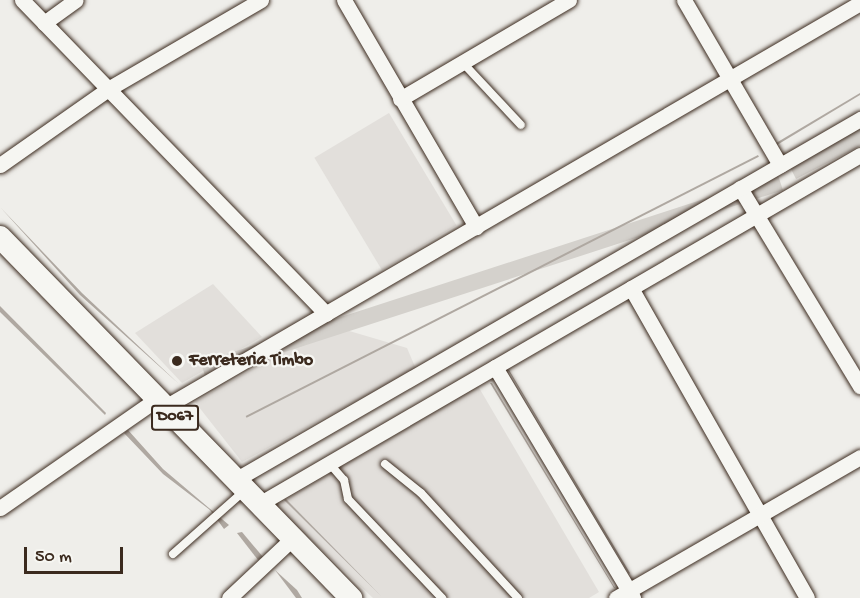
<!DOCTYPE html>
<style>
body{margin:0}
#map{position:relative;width:860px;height:598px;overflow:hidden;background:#efeeea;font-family:"Gochi Hand",sans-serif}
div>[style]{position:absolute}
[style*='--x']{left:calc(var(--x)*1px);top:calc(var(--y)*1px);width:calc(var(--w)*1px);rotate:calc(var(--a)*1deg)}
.built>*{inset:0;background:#e2dfdb;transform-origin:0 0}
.green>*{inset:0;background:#d4d1cc;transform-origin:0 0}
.water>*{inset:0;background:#afa8a1;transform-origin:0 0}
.roads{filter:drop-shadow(0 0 2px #3b2a1e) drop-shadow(0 0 2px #3b2a1e)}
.service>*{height:8px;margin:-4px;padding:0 4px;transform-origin:4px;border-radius:4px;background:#f6f6f2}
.minor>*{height:15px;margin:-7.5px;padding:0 7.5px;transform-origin:7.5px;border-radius:7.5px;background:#f6f6f2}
.primary>*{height:22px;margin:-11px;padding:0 11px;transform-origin:11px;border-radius:11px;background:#f6f6f2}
.dots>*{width:16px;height:16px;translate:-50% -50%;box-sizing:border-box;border:3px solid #f6f6f2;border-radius:50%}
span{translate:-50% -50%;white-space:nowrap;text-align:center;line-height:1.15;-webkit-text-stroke:4.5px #f6f6f2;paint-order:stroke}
.shield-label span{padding:2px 4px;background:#f6f6f2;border:2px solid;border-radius:4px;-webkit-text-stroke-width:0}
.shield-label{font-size:16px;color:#3b2a1e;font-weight:700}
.poi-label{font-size:18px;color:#3b2a1e;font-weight:700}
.left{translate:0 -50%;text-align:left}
.scale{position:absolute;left:24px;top:547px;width:99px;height:27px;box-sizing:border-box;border:3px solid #3b2a1e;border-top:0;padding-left:8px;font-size:18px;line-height:21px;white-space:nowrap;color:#3b2a1e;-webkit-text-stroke:4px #f6f6f2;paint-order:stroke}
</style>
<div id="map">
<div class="built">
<i style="left:389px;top:113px;width:131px;height:87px;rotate:59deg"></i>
<i style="clip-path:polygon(213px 284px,262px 337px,182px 383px,135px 333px)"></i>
<i style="clip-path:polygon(329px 325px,407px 348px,416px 369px,242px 462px,195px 402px)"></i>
<i style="clip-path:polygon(478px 386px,599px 592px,589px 598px,373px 598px,275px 506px)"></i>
</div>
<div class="green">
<i style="clip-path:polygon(860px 125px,860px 146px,796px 179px,790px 167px)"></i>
<i style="left:778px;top:175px;width:16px;height:607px;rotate:72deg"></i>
</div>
<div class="water">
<i style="clip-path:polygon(860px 93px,860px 95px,777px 145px,776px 143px)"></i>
<i style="left:758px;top:155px;width:2px;height:575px;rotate:63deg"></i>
<i style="clip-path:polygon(0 207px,82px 293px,179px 384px,80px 295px)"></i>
<i style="clip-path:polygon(0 306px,106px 413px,105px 415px,0 312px)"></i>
<i style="clip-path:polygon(508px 370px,509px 370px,630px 573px,629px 574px)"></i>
<i style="clip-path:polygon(490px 383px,492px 383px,615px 588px,614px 588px)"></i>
<i style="clip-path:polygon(128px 430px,163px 469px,229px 525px,224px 529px,210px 510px,163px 474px,124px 433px)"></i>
<i style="clip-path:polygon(286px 499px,383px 598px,284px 500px)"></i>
<i style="clip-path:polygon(242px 532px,263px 557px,258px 560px,237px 533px)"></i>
<i style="clip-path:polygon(275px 570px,297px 590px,302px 598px,296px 598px)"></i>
</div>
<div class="roads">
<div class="service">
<i style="--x:462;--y:62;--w:86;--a:46.9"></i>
<i style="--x:329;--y:463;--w:23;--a:49"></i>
<i style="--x:344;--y:480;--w:19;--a:78"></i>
<i style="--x:348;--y:499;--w:137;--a:46.5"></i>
<i style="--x:385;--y:464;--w:46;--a:38.9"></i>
<i style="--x:421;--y:493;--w:143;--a:47.3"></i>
<i style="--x:173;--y:554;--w:95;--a:-41.6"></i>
</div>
<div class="minor">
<i style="--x:22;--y:0;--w:437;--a:45.9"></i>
<i style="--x:344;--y:0;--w:263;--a:59.8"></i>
<i style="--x:684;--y:0;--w:191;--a:59.8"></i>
<i style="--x:44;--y:23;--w:39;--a:-36"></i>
<i style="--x:400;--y:99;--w:196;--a:-30.4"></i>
<i style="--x:0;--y:165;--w:132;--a:-35.1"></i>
<i style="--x:108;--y:89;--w:177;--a:-30.2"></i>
<i style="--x:740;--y:188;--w:232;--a:58.8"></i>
<i style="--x:631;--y:288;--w:356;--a:60.4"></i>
<i style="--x:495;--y:367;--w:269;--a:59.1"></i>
<i style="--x:165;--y:407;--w:804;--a:-30.17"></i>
<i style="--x:235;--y:480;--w:722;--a:-30.01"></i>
<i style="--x:259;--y:504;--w:695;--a:-30.14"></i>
<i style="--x:0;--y:508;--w:191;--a:-34.8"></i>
<i style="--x:229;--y:598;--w:88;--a:-43.2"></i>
<i style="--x:616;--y:598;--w:282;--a:-30"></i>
</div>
<div class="primary">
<i style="--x:0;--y:237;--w:504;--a:45.8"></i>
</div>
</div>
<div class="dots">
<i style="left:177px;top:361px;background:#3b2a1e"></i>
</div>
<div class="shield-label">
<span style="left:175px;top:418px">D067</span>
</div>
<div class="poi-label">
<span class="left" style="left:189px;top:361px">Ferreteria Timbo</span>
</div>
<div class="scale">50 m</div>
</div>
